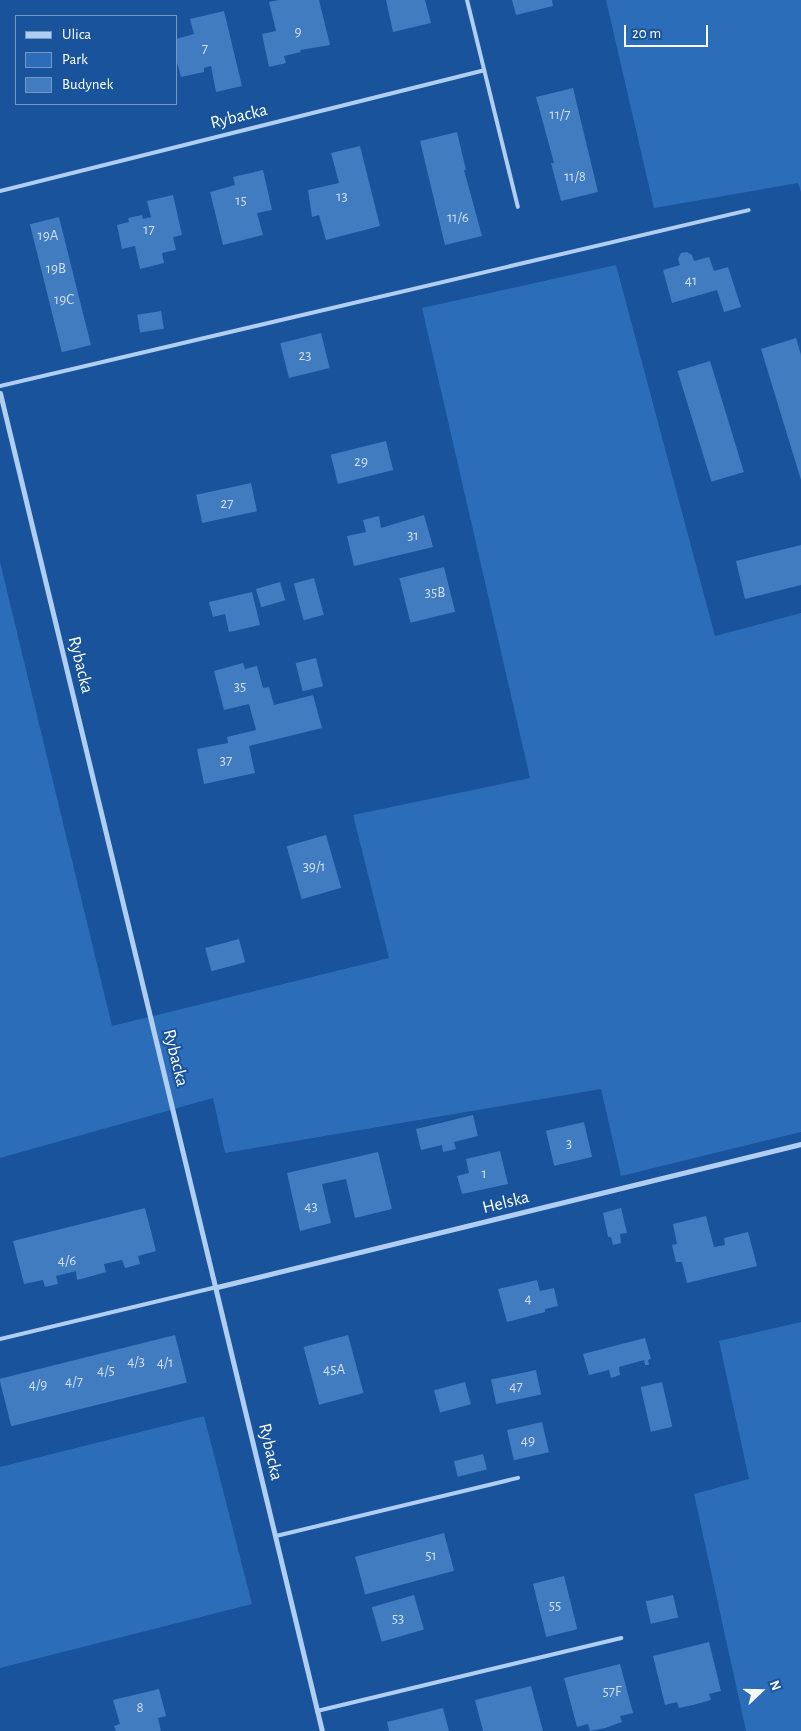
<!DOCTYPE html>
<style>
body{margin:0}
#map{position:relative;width:801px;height:1731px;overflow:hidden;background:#18539b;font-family:"Alegreya Sans",sans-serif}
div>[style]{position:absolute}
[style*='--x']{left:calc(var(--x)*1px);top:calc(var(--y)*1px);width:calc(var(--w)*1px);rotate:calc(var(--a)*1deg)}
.green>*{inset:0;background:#2c6db9}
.building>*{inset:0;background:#417cc1;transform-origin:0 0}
.service>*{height:4px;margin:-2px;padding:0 2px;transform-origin:2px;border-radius:2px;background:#afcef2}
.minor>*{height:5px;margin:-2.5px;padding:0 2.5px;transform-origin:2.5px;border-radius:2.5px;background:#afcef2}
span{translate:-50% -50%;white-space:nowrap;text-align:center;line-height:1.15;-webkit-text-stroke:4px #18539b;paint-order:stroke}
.number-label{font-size:15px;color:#d0def0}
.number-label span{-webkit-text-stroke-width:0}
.street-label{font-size:18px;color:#fff}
.legend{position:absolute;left:15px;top:15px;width:162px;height:90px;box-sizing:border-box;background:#18539b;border:1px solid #7498c3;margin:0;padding:6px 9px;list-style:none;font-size:15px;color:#fff}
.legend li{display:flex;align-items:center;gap:10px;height:25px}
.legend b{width:25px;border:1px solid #7498c3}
.north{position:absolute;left:736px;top:1666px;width:50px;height:50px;-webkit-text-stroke:4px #18539b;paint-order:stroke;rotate:69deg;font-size:14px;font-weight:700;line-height:20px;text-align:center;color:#fff}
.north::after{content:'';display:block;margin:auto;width:18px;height:22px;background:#fff;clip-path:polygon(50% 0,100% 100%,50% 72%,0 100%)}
.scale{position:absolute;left:624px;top:25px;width:84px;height:22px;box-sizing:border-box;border:2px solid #fff;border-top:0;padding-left:6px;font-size:15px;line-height:18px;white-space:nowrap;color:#fff;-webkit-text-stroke:4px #18539b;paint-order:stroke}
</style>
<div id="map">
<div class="green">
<i style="clip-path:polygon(606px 0,801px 0,801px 192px,798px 183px,654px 208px)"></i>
<i style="clip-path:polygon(616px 265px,715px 636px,801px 613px,801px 1132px,621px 1176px,601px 1089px,225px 1153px,213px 1098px,0 1158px,0 562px,112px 1026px,389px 958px,353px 815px,530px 778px,422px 308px)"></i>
<i style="clip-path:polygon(801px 1322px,801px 1731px,746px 1731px,694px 1494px,749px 1479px,719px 1341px)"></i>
<i style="clip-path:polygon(204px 1416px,252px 1604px,0 1668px,0 1467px)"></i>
</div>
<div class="building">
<i style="clip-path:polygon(279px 0,319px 0,330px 45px,300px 50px,301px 52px,284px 56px,286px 63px,269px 67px,262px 34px,276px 31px,269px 2px)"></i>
<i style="clip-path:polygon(386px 0,425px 0,431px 23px,393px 32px)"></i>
<i style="clip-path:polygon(512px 0,552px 0,553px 6px,516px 15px)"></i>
<i style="clip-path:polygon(224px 11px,242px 86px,216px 92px,211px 66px,204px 68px,204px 72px,181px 77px,176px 59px,176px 39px,194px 34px,190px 19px)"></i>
<i style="clip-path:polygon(573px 88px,598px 192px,561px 201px,551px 163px,554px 163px,536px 97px)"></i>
<i style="clip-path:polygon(457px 132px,466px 170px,464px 170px,482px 236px,445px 245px,420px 141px)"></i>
<i style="clip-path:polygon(360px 146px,380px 226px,326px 240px,319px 215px,312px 217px,308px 190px,339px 183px,331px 153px)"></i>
<i style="clip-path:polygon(263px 170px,272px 210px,257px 213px,263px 235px,223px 245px,210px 192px,235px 185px,233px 177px)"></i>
<i style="clip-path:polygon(173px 195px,182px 235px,173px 237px,176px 250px,162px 253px,164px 263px,140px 269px,135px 246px,122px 249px,117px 225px,129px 222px,128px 218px,142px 215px,143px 219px,151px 217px,147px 201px)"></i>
<i style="left:59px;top:217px;width:132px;height:30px;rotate:76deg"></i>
<i style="clip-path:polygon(687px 252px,692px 255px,694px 261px,709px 257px,714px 271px,728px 267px,741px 307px,724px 312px,717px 290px,672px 303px,663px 270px,680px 265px,678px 259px,681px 253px)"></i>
<i style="left:161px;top:311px;width:18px;height:24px;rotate:81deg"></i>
<i style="left:321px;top:333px;width:36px;height:42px;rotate:76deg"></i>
<i style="clip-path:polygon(796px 338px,801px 355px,801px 480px,761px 349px)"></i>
<i style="left:710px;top:361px;width:116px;height:34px;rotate:73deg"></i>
<i style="left:386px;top:441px;width:30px;height:57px;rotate:76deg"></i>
<i style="left:251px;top:483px;width:29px;height:56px;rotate:78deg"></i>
<i style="clip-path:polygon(424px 515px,433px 547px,354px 566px,347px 536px,366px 532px,363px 520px,379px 516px,381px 528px)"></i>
<i style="clip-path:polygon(801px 545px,801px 585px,745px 599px,736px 561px)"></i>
<i style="left:444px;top:567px;width:46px;height:46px;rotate:76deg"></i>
<i style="left:314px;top:578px;width:38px;height:21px;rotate:75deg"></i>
<i style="left:280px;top:582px;width:19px;height:25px;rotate:74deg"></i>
<i style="clip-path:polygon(252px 592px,260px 625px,229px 632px,225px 614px,213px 617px,209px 602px)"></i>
<i style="left:316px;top:658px;width:29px;height:21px;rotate:76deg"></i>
<i style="clip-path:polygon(243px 663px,245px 669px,257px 666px,263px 688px,269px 687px,274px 705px,313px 695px,322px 728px,249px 746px,255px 773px,204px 784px,197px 749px,228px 743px,227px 737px,256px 730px,249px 704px,224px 710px,214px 671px)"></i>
<i style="left:326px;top:835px;width:55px;height:41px;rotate:74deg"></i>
<i style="left:239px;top:939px;width:24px;height:35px;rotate:75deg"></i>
<i style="clip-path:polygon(473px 1115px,478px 1136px,454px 1142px,456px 1149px,443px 1152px,442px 1145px,421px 1150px,416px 1129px)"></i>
<i style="left:584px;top:1122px;width:36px;height:39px;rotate:77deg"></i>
<i style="clip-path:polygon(500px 1151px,508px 1184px,462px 1194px,457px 1176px,469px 1173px,466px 1159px)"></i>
<i style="clip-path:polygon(378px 1152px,392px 1209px,355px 1218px,346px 1179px,322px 1184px,331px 1223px,300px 1231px,287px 1173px)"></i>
<i style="clip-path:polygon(145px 1208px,156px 1251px,138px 1256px,140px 1264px,125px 1268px,122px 1260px,104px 1264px,106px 1272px,92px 1276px,77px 1280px,76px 1271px,56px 1276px,58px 1284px,45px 1287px,43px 1280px,24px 1284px,13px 1241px)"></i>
<i style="clip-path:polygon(621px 1208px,627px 1233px,620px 1234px,621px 1243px,613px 1245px,611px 1237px,608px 1237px,603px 1213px)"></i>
<i style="clip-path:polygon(706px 1216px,714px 1247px,725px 1245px,724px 1238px,748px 1232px,757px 1266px,687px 1283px,682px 1262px,676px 1262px,672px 1245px,677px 1244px,673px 1224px)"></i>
<i style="clip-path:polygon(537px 1280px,540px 1291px,554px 1288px,558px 1306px,545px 1309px,545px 1312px,507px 1322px,498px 1289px)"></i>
<i style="left:175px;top:1335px;width:49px;height:181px;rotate:76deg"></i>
<i style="left:348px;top:1335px;width:60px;height:46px;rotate:75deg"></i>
<i style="clip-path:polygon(645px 1338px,651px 1359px,648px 1360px,649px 1365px,645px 1365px,644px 1360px,619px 1367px,620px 1375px,611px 1378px,609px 1370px,589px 1375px,583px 1354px)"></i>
<i style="left:536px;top:1370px;width:25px;height:46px;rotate:78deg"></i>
<i style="left:465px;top:1382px;width:23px;height:32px;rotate:75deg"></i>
<i style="left:662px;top:1382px;width:46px;height:22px;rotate:77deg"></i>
<i style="left:542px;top:1422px;width:31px;height:36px;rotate:77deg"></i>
<i style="left:483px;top:1454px;width:16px;height:30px;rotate:76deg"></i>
<i style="left:444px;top:1533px;width:39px;height:92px;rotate:75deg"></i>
<i style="left:564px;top:1576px;width:55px;height:32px;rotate:76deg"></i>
<i style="left:414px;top:1595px;width:36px;height:44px;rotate:74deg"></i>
<i style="left:673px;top:1595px;width:23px;height:28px;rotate:77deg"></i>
<i style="clip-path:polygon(709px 1642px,721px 1691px,709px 1694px,711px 1700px,693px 1705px,679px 1708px,677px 1702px,665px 1705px,653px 1656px)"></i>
<i style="clip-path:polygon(620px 1664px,633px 1713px,620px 1716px,622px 1722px,605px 1728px,590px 1731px,588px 1724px,577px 1727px,564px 1678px)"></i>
<i style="clip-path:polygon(531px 1686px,543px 1731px,483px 1731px,475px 1700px)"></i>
<i style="clip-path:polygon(159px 1689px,166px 1716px,158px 1718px,161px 1731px,116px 1731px,114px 1726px,120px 1724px,113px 1700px)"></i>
<i style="clip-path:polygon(443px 1708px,449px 1731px,389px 1731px,387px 1722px)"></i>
</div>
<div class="service">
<i style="--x:467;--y:0;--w:213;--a:76.2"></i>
<i style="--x:0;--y:191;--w:499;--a:-14"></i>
<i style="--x:0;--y:386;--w:769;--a:-13.22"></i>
<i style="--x:0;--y:1339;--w:223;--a:-13.5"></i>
<i style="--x:276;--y:1536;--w:249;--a:-13.5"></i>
<i style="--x:317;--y:1711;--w:313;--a:-13.5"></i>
</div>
<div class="minor">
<i style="--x:0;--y:393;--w:1376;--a:76.47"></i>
<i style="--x:217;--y:1287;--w:601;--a:-13.76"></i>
</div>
<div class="number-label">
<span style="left:298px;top:32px">9</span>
<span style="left:205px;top:49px">7</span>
<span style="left:560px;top:115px">11/7</span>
<span style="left:575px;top:177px">11/8</span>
<span style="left:342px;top:197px">13</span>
<span style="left:241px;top:201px">15</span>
<span style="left:458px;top:218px">11/6</span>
<span style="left:149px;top:230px">17</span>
<span style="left:48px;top:236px">19A</span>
<span style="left:56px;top:269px">19B</span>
<span style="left:691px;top:281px">41</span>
<span style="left:64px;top:300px">19C</span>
<span style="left:305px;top:356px">23</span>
<span style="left:361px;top:462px">29</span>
<span style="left:227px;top:504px">27</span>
<span style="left:413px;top:536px">31</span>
<span style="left:435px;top:593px">35B</span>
<span style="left:240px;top:687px">35</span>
<span style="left:226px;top:761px">37</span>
<span style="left:314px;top:867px">39/1</span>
<span style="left:569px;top:1144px">3</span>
<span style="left:484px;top:1174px">1</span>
<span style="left:311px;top:1207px">43</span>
<span style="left:67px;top:1261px">4/6</span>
<span style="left:528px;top:1299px">4</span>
<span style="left:136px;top:1362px">4/3</span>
<span style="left:165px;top:1363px">4/1</span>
<span style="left:334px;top:1370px">45A</span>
<span style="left:106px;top:1371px">4/5</span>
<span style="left:74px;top:1382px">4/7</span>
<span style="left:38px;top:1385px">4/9</span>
<span style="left:516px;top:1387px">47</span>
<span style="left:528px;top:1441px">49</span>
<span style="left:431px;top:1556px">51</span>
<span style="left:555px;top:1606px">55</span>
<span style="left:398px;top:1619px">53</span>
<span style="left:612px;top:1692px">57F</span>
<span style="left:140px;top:1708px">8</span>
</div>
<div class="street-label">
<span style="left:239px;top:117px;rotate:-14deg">Rybacka</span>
<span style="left:80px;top:665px;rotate:76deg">Rybacka</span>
<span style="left:175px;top:1058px;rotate:76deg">Rybacka</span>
<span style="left:506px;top:1203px;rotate:-14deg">Helska</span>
<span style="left:270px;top:1452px;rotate:77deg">Rybacka</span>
</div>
<ul class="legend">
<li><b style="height:6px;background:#afcef2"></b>Ulica</li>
<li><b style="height:14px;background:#2c6db9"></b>Park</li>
<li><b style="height:14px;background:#417cc1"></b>Budynek</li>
</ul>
<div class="north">N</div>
<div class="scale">20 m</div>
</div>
